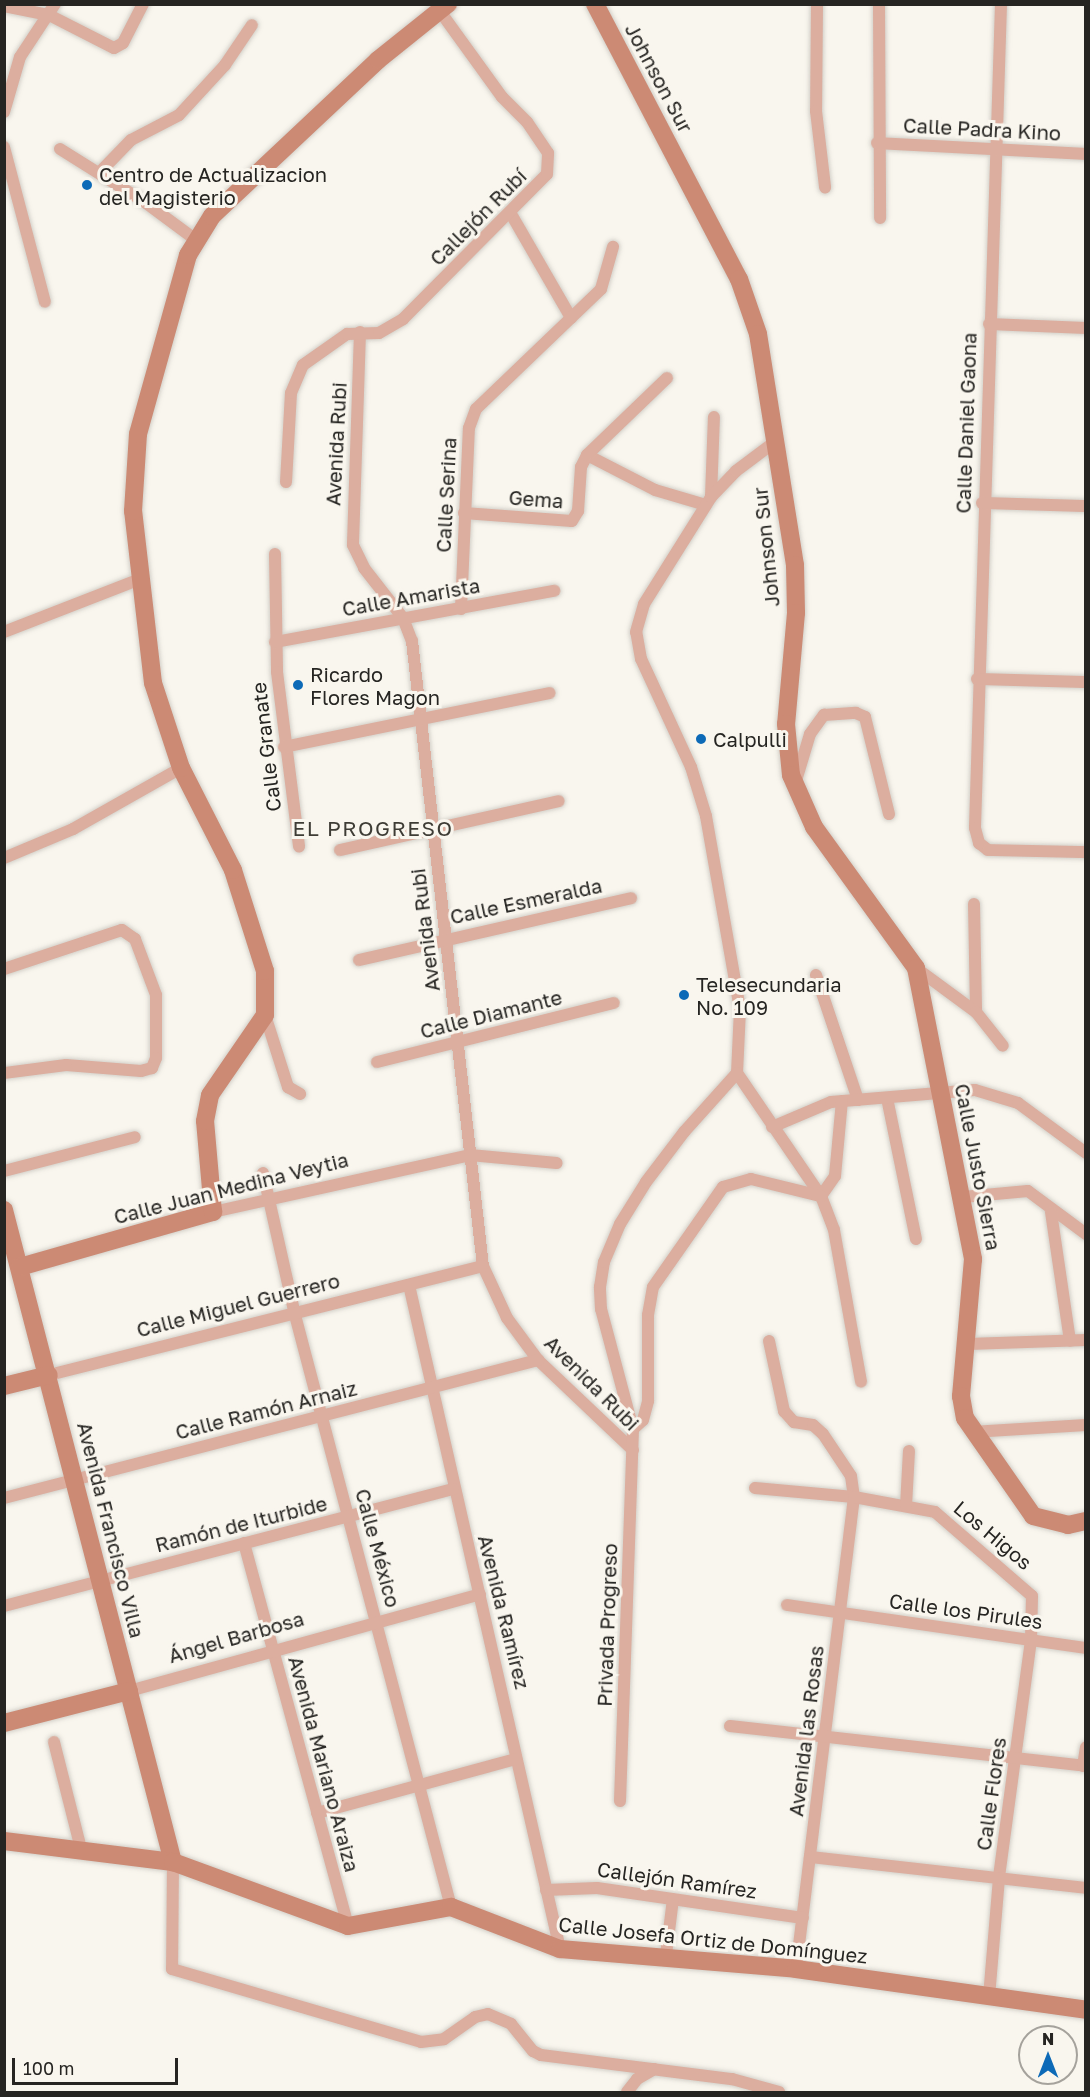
<!DOCTYPE html>
<meta charset="utf-8">
<style>
body{margin:0}
#map{position:relative;width:1090px;height:2097px;overflow:hidden;background:#f9f6ee;font-family:"Golos Text",sans-serif}
div>[style]{position:absolute}
[style*='--x']{left:calc(var(--x)*1px);top:calc(var(--y)*1px);width:calc(var(--w)*1px);rotate:calc(var(--a)*1deg)}
.roads{filter:drop-shadow(0 0 2px #d3d0c9) drop-shadow(0 0 2px #d3d0c9)}
.street>*{height:12px;margin:-6px;padding:0 6px;transform-origin:6px;border-radius:6px;background:#dcae9f}
.secondary>*{height:18px;margin:-9px;padding:0 9px;transform-origin:9px;border-radius:9px;background:#cc8a74}
.dots>*{width:16px;height:16px;translate:-50% -50%;box-sizing:border-box;border:3px solid #f9f6ee;border-radius:50%}
span{translate:-50% -50%;white-space:nowrap;text-align:center;line-height:1.15;-webkit-text-stroke:6px #f9f6ee;paint-order:stroke}
.street-label{font-size:20px;color:#262522}
.poi-label{font-size:20px;color:#262522}
.left{translate:0 -50%;text-align:left}
.neighbourhood-label{font-size:21px;color:#3e3c35;letter-spacing:1.5px}
.frame{position:absolute;inset:0;border:6px solid #262522;pointer-events:none}
.north{position:absolute;left:1018px;top:2025px;width:60px;height:60px;box-sizing:border-box;background:#f9f6ee;border:2px solid #a5a29c;border-radius:50%;rotate:0deg;font-size:16px;font-weight:700;line-height:24px;text-align:center;color:#262522}
.north::after{content:'';display:block;margin:auto;width:21px;height:27px;background:#0d6ab7;clip-path:polygon(50% 0,100% 100%,50% 72%,0 100%)}
.scale{position:absolute;left:12px;top:2058px;width:166px;height:27px;box-sizing:border-box;border:3px solid #262522;border-top:0;padding-left:8px;font-size:18px;line-height:21px;white-space:nowrap;color:#262522;-webkit-text-stroke:4px #f9f6ee;paint-order:stroke}
</style>
<div id="map">
<div class="roads">
<div class="street">
<i style="--x:817;--y:4;--w:107;--a:90.5"></i>
<i style="--x:816;--y:111;--w:77;--a:83.2"></i>
<i style="--x:879;--y:4;--w:214;--a:89.7"></i>
<i style="--x:1001;--y:4;--w:824;--a:91.81"></i>
<i style="--x:975;--y:828;--w:16;--a:75"></i>
<i style="--x:979;--y:843;--w:11;--a:38"></i>
<i style="--x:988;--y:850;--w:98;--a:1.2"></i>
<i style="--x:4;--y:6;--w:46;--a:11.3"></i>
<i style="--x:49;--y:15;--w:73;--a:26.9"></i>
<i style="--x:114;--y:48;--w:10;--a:-29"></i>
<i style="--x:123;--y:43;--w:44;--a:-62.9"></i>
<i style="--x:4;--y:112;--w:57;--a:-73.8"></i>
<i style="--x:20;--y:57;--w:64;--a:-56.6"></i>
<i style="--x:877;--y:143;--w:209;--a:3"></i>
<i style="--x:4;--y:147;--w:160;--a:75.2"></i>
<i style="--x:60;--y:149;--w:102;--a:32.1"></i>
<i style="--x:146;--y:203;--w:62;--a:36.5"></i>
<i style="--x:99;--y:173;--w:46;--a:-45.9"></i>
<i style="--x:131;--y:140;--w:54;--a:-27.5"></i>
<i style="--x:179;--y:115;--w:68;--a:-47.4"></i>
<i style="--x:225;--y:65;--w:48;--a:-56"></i>
<i style="--x:511;--y:214;--w:120;--a:60"></i>
<i style="--x:989;--y:324;--w:97;--a:2.4"></i>
<i style="--x:360;--y:332;--w:213;--a:91.9"></i>
<i style="--x:353;--y:545;--w:25;--a:64"></i>
<i style="--x:364;--y:568;--w:63;--a:52"></i>
<i style="--x:403;--y:618;--w:25;--a:69"></i>
<i style="--x:412;--y:641;--w:629;--a:83.52"></i>
<i style="--x:483;--y:1266;--w:57;--a:65.2"></i>
<i style="--x:507;--y:1318;--w:52;--a:53.6"></i>
<i style="--x:538;--y:1360;--w:131;--a:43.5"></i>
<i style="--x:587;--y:455;--w:76;--a:27.2"></i>
<i style="--x:655;--y:490;--w:53;--a:16.4"></i>
<i style="--x:286;--y:482;--w:89;--a:-86.8"></i>
<i style="--x:291;--y:393;--w:30;--a:-67"></i>
<i style="--x:303;--y:365;--w:54;--a:-35.2"></i>
<i style="--x:347;--y:334;--w:32;--a:-2"></i>
<i style="--x:379;--y:333;--w:28;--a:-30"></i>
<i style="--x:403;--y:319;--w:204;--a:-45.2"></i>
<i style="--x:547;--y:174;--w:21;--a:-87"></i>
<i style="--x:548;--y:153;--w:37;--a:-124"></i>
<i style="--x:527;--y:122;--w:35;--a:-135"></i>
<i style="--x:502;--y:97;--w:107;--a:-125.9"></i>
<i style="--x:711;--y:497;--w:80;--a:-87.9"></i>
<i style="--x:982;--y:503;--w:104;--a:1.7"></i>
<i style="--x:464;--y:513;--w:108;--a:4.2"></i>
<i style="--x:572;--y:521;--w:12;--a:-59"></i>
<i style="--x:578;--y:511;--w:44;--a:-86.1"></i>
<i style="--x:581;--y:467;--w:13;--a:-63"></i>
<i style="--x:587;--y:455;--w:111;--a:-43.9"></i>
<i style="--x:275;--y:554;--w:118;--a:89"></i>
<i style="--x:277;--y:672;--w:176;--a:82.8"></i>
<i style="--x:461;--y:609;--w:181;--a:-87.5"></i>
<i style="--x:469;--y:428;--w:20;--a:-70"></i>
<i style="--x:476;--y:409;--w:173;--a:-43.8"></i>
<i style="--x:601;--y:289;--w:44;--a:-74.1"></i>
<i style="--x:4;--y:632;--w:146;--a:-21.3"></i>
<i style="--x:275;--y:642;--w:284;--a:-10.4"></i>
<i style="--x:977;--y:679;--w:109;--a:1.6"></i>
<i style="--x:284;--y:747;--w:271;--a:-11.5"></i>
<i style="--x:795;--y:784;--w:52;--a:-73.3"></i>
<i style="--x:810;--y:734;--w:24;--a:-54"></i>
<i style="--x:824;--y:715;--w:32;--a:-4"></i>
<i style="--x:856;--y:713;--w:10;--a:24"></i>
<i style="--x:865;--y:717;--w:100;--a:76.1"></i>
<i style="--x:340;--y:850;--w:224;--a:-12.6"></i>
<i style="--x:4;--y:858;--w:75;--a:-22.8"></i>
<i style="--x:73;--y:829;--w:124;--a:-29.5"></i>
<i style="--x:974;--y:904;--w:108;--a:88.9"></i>
<i style="--x:359;--y:960;--w:279;--a:-12.8"></i>
<i style="--x:916;--y:968;--w:74;--a:36.3"></i>
<i style="--x:976;--y:1012;--w:43;--a:51.5"></i>
<i style="--x:4;--y:969;--w:124;--a:-18.3"></i>
<i style="--x:122;--y:930;--w:16;--a:35"></i>
<i style="--x:135;--y:939;--w:60;--a:69.4"></i>
<i style="--x:156;--y:995;--w:63;--a:90"></i>
<i style="--x:156;--y:1058;--w:11;--a:112"></i>
<i style="--x:152;--y:1068;--w:11;--a:165"></i>
<i style="--x:141;--y:1071;--w:75;--a:-175.4"></i>
<i style="--x:66;--y:1065;--w:63;--a:172.6"></i>
<i style="--x:816;--y:975;--w:132;--a:71.4"></i>
<i style="--x:265;--y:1015;--w:76;--a:72.3"></i>
<i style="--x:288;--y:1087;--w:14;--a:30"></i>
<i style="--x:377;--y:1062;--w:244;--a:-14"></i>
<i style="--x:737;--y:1073;--w:64;--a:-87.3"></i>
<i style="--x:740;--y:1009;--w:196;--a:-100"></i>
<i style="--x:706;--y:816;--w:51;--a:-107"></i>
<i style="--x:691;--y:767;--w:119;--a:-114.8"></i>
<i style="--x:641;--y:659;--w:27;--a:-100"></i>
<i style="--x:636;--y:632;--w:29;--a:-74"></i>
<i style="--x:644;--y:604;--w:126;--a:-57.9"></i>
<i style="--x:711;--y:497;--w:36;--a:-46"></i>
<i style="--x:736;--y:471;--w:50;--a:-36.9"></i>
<i style="--x:737;--y:1073;--w:149;--a:55.7"></i>
<i style="--x:821;--y:1196;--w:36;--a:69"></i>
<i style="--x:834;--y:1230;--w:154;--a:79.9"></i>
<i style="--x:887;--y:1098;--w:144;--a:78.4"></i>
<i style="--x:772;--y:1127;--w:64;--a:-23"></i>
<i style="--x:831;--y:1102;--w:144;--a:-4.8"></i>
<i style="--x:975;--y:1090;--w:45;--a:16.8"></i>
<i style="--x:1018;--y:1103;--w:84;--a:36.3"></i>
<i style="--x:4;--y:1171;--w:135;--a:-14.5"></i>
<i style="--x:263;--y:1173;--w:146;--a:77.3"></i>
<i style="--x:295;--y:1315;--w:612;--a:75.24"></i>
<i style="--x:821;--y:1196;--w:24;--a:-55"></i>
<i style="--x:835;--y:1176;--w:75;--a:-84.7"></i>
<i style="--x:963;--y:1197;--w:65;--a:-5.3"></i>
<i style="--x:1028;--y:1191;--w:72;--a:36.6"></i>
<i style="--x:213;--y:1212;--w:263;--a:-12.5"></i>
<i style="--x:470;--y:1155;--w:87;--a:5.3"></i>
<i style="--x:1051;--y:1212;--w:130;--a:81.6"></i>
<i style="--x:409;--y:1285;--w:681;--a:77.19"></i>
<i style="--x:769;--y:1341;--w:72;--a:77.9"></i>
<i style="--x:784;--y:1411;--w:15;--a:48"></i>
<i style="--x:794;--y:1422;--w:19;--a:9"></i>
<i style="--x:813;--y:1425;--w:13;--a:42"></i>
<i style="--x:823;--y:1434;--w:50;--a:56.3"></i>
<i style="--x:851;--y:1476;--w:21;--a:82"></i>
<i style="--x:854;--y:1497;--w:476;--a:97"></i>
<i style="--x:968;--y:1344;--w:118;--a:-1.9"></i>
<i style="--x:49;--y:1375;--w:447;--a:-14.1"></i>
<i style="--x:633;--y:1429;--w:13;--a:-42"></i>
<i style="--x:643;--y:1420;--w:20;--a:-75"></i>
<i style="--x:648;--y:1401;--w:86;--a:-90"></i>
<i style="--x:648;--y:1315;--w:28;--a:-80"></i>
<i style="--x:653;--y:1287;--w:122;--a:-55"></i>
<i style="--x:723;--y:1187;--w:29;--a:-16"></i>
<i style="--x:751;--y:1179;--w:72;--a:13.7"></i>
<i style="--x:972;--y:1432;--w:114;--a:-3.5"></i>
<i style="--x:755;--y:1488;--w:99;--a:5.2"></i>
<i style="--x:854;--y:1497;--w:82;--a:10.5"></i>
<i style="--x:935;--y:1512;--w:128;--a:40.9"></i>
<i style="--x:1032;--y:1596;--w:44;--a:91.3"></i>
<i style="--x:1031;--y:1640;--w:240;--a:97.7"></i>
<i style="--x:999;--y:1878;--w:119;--a:94.8"></i>
<i style="--x:4;--y:1498;--w:552;--a:-14.49"></i>
<i style="--x:906;--y:1506;--w:55;--a:-86.9"></i>
<i style="--x:244;--y:1543;--w:397;--a:74.8"></i>
<i style="--x:787;--y:1605;--w:302;--a:8.2"></i>
<i style="--x:4;--y:1606;--w:464;--a:-14.6"></i>
<i style="--x:129;--y:1691;--w:364;--a:-15.4"></i>
<i style="--x:730;--y:1726;--w:358;--a:6.4"></i>
<i style="--x:54;--y:1742;--w:110;--a:75.8"></i>
<i style="--x:1083;--y:1766;--w:19;--a:-81"></i>
<i style="--x:620;--y:1801;--w:372;--a:-88"></i>
<i style="--x:633;--y:1429;--w:124;--a:-104.9"></i>
<i style="--x:601;--y:1309;--w:22;--a:-93"></i>
<i style="--x:600;--y:1287;--w:25;--a:-81"></i>
<i style="--x:604;--y:1262;--w:41;--a:-67.2"></i>
<i style="--x:620;--y:1224;--w:49;--a:-58.2"></i>
<i style="--x:646;--y:1182;--w:63;--a:-52.8"></i>
<i style="--x:684;--y:1132;--w:79;--a:-48.1"></i>
<i style="--x:317;--y:1813;--w:206;--a:-15.2"></i>
<i style="--x:810;--y:1857;--w:278;--a:6.4"></i>
<i style="--x:173;--y:1862;--w:107;--a:90.5"></i>
<i style="--x:172;--y:1969;--w:259;--a:16.3"></i>
<i style="--x:421;--y:2042;--w:23;--a:-7"></i>
<i style="--x:444;--y:2039;--w:38;--a:-35"></i>
<i style="--x:475;--y:2017;--w:13;--a:-13"></i>
<i style="--x:488;--y:2014;--w:25;--a:23"></i>
<i style="--x:511;--y:2024;--w:35;--a:51"></i>
<i style="--x:533;--y:2051;--w:9;--a:27"></i>
<i style="--x:541;--y:2055;--w:193;--a:7.2"></i>
<i style="--x:732;--y:2079;--w:49;--a:15.5"></i>
<i style="--x:546;--y:1890;--w:51;--a:-2.2"></i>
<i style="--x:597;--y:1888;--w:208;--a:8.3"></i>
<i style="--x:666;--y:1955;--w:56;--a:-82.9"></i>
<i style="--x:627;--y:2092;--w:16;--a:-52"></i>
<i style="--x:637;--y:2079;--w:20;--a:-30"></i>
</div>
<div class="secondary">
<i style="--x:595;--y:4;--w:310;--a:62.4"></i>
<i style="--x:739;--y:279;--w:58;--a:70.9"></i>
<i style="--x:758;--y:334;--w:234;--a:80.9"></i>
<i style="--x:795;--y:565;--w:48;--a:88.8"></i>
<i style="--x:796;--y:613;--w:111;--a:95.1"></i>
<i style="--x:786;--y:724;--w:51;--a:84.4"></i>
<i style="--x:791;--y:775;--w:57;--a:66.1"></i>
<i style="--x:814;--y:827;--w:174;--a:54.1"></i>
<i style="--x:916;--y:968;--w:297;--a:78.9"></i>
<i style="--x:973;--y:1259;--w:138;--a:95"></i>
<i style="--x:961;--y:1396;--w:22;--a:80"></i>
<i style="--x:965;--y:1418;--w:119;--a:55.2"></i>
<i style="--x:1033;--y:1516;--w:36;--a:14"></i>
<i style="--x:1068;--y:1525;--w:18;--a:-13"></i>
<i style="--x:4;--y:1210;--w:674;--a:75.47"></i>
<i style="--x:20;--y:1267;--w:201;--a:-15.9"></i>
<i style="--x:213;--y:1212;--w:91;--a:-95"></i>
<i style="--x:205;--y:1121;--w:26;--a:-79"></i>
<i style="--x:210;--y:1095;--w:97;--a:-55.5"></i>
<i style="--x:265;--y:1015;--w:44;--a:-90"></i>
<i style="--x:265;--y:971;--w:106;--a:-107.6"></i>
<i style="--x:233;--y:870;--w:114;--a:-117"></i>
<i style="--x:181;--y:768;--w:89;--a:-108.2"></i>
<i style="--x:153;--y:683;--w:173;--a:-96.6"></i>
<i style="--x:133;--y:511;--w:77;--a:-86.3"></i>
<i style="--x:138;--y:434;--w:186;--a:-74.4"></i>
<i style="--x:188;--y:255;--w:46;--a:-58.4"></i>
<i style="--x:212;--y:216;--w:228;--a:-43.2"></i>
<i style="--x:378;--y:60;--w:90;--a:-38.7"></i>
<i style="--x:4;--y:1386;--w:46;--a:-13.7"></i>
<i style="--x:4;--y:1723;--w:129;--a:-14.4"></i>
<i style="--x:4;--y:1841;--w:170;--a:7.1"></i>
<i style="--x:173;--y:1862;--w:186;--a:20.1"></i>
<i style="--x:348;--y:1926;--w:105;--a:-10.5"></i>
<i style="--x:451;--y:1907;--w:117;--a:21.1"></i>
<i style="--x:560;--y:1949;--w:237;--a:4.8"></i>
<i style="--x:796;--y:1969;--w:293;--a:8"></i>
</div>
</div>
<div class="dots">
<i style="left:87px;top:185px;background:#0d6ab7"></i>
<i style="left:298px;top:685px;background:#0d6ab7"></i>
<i style="left:701px;top:739px;background:#0d6ab7"></i>
<i style="left:684px;top:995px;background:#0d6ab7"></i>
</div>
<div class="street-label">
<span style="left:659px;top:78px;rotate:62deg">Johnson Sur</span>
<span style="left:982px;top:129px;rotate:3deg">Calle Padra Kino</span>
<span style="left:478px;top:217px;rotate:-45deg">Callejón Rubí</span>
<span style="left:966px;top:423px;rotate:-88deg">Calle Daniel Gaona</span>
<span style="left:336px;top:444px;rotate:-87deg">Avenida Rubi</span>
<span style="left:446px;top:495px;rotate:-87deg">Calle Serina</span>
<span style="left:536px;top:499px;rotate:4deg">Gema</span>
<span style="left:766px;top:547px;rotate:-96deg">Johnson Sur</span>
<span style="left:411px;top:597px;rotate:-10deg">Calle Amarista</span>
<span style="left:266px;top:747px;rotate:-97deg">Calle Granate</span>
<span style="left:526px;top:901px;rotate:-12deg">Calle Esmeralda</span>
<span style="left:425px;top:930px;rotate:-97deg">Avenida Rubi</span>
<span style="left:491px;top:1014px;rotate:-14deg">Calle Diamante</span>
<span style="left:978px;top:1167px;rotate:79deg">Calle Justo Sierra</span>
<span style="left:231px;top:1188px;rotate:-14deg">Calle Juan Medina Veytia</span>
<span style="left:238px;top:1305px;rotate:-14deg">Calle Miguel Guerrero</span>
<span style="left:592px;top:1383px;rotate:45deg">Avenida Rubi</span>
<span style="left:266px;top:1410px;rotate:-14deg">Calle Ramón Arnaiz</span>
<span style="left:241px;top:1524px;rotate:-14deg">Ramón de Iturbide</span>
<span style="left:111px;top:1530px;rotate:76deg">Avenida Francisco Villa</span>
<span style="left:993px;top:1535px;rotate:40deg">Los Higos</span>
<span style="left:378px;top:1548px;rotate:75deg">Calle México</span>
<span style="left:966px;top:1611px;rotate:8deg">Calle los Pirules</span>
<span style="left:504px;top:1612px;rotate:76deg">Avenida Ramírez</span>
<span style="left:607px;top:1625px;rotate:-88deg">Privada Progreso</span>
<span style="left:236px;top:1637px;rotate:-16deg">Ángel Barbosa</span>
<span style="left:806px;top:1731px;rotate:-83deg">Avenida las Rosas</span>
<span style="left:324px;top:1764px;rotate:75deg">Avenida Mariano Araiza</span>
<span style="left:991px;top:1794px;rotate:-82deg">Calle Flores</span>
<span style="left:677px;top:1880px;rotate:8deg">Callejón Ramírez</span>
<span style="left:713px;top:1940px;rotate:6deg">Calle Josefa Ortiz de Domínguez</span>
</div>
<div class="poi-label">
<span class="left" style="left:99px;top:186px">Centro de Actualizacion<br>del Magisterio</span>
<span class="left" style="left:310px;top:686px">Ricardo<br>Flores Magon</span>
<span class="left" style="left:713px;top:739px">Calpulli</span>
<span class="left" style="left:696px;top:996px">Telesecundaria<br>No. 109</span>
</div>
<div class="neighbourhood-label">
<span style="left:373px;top:828px">EL PROGRESO</span>
</div>
<div class="frame"></div>
<div class="north">N</div>
<div class="scale">100 m</div>
</div>
